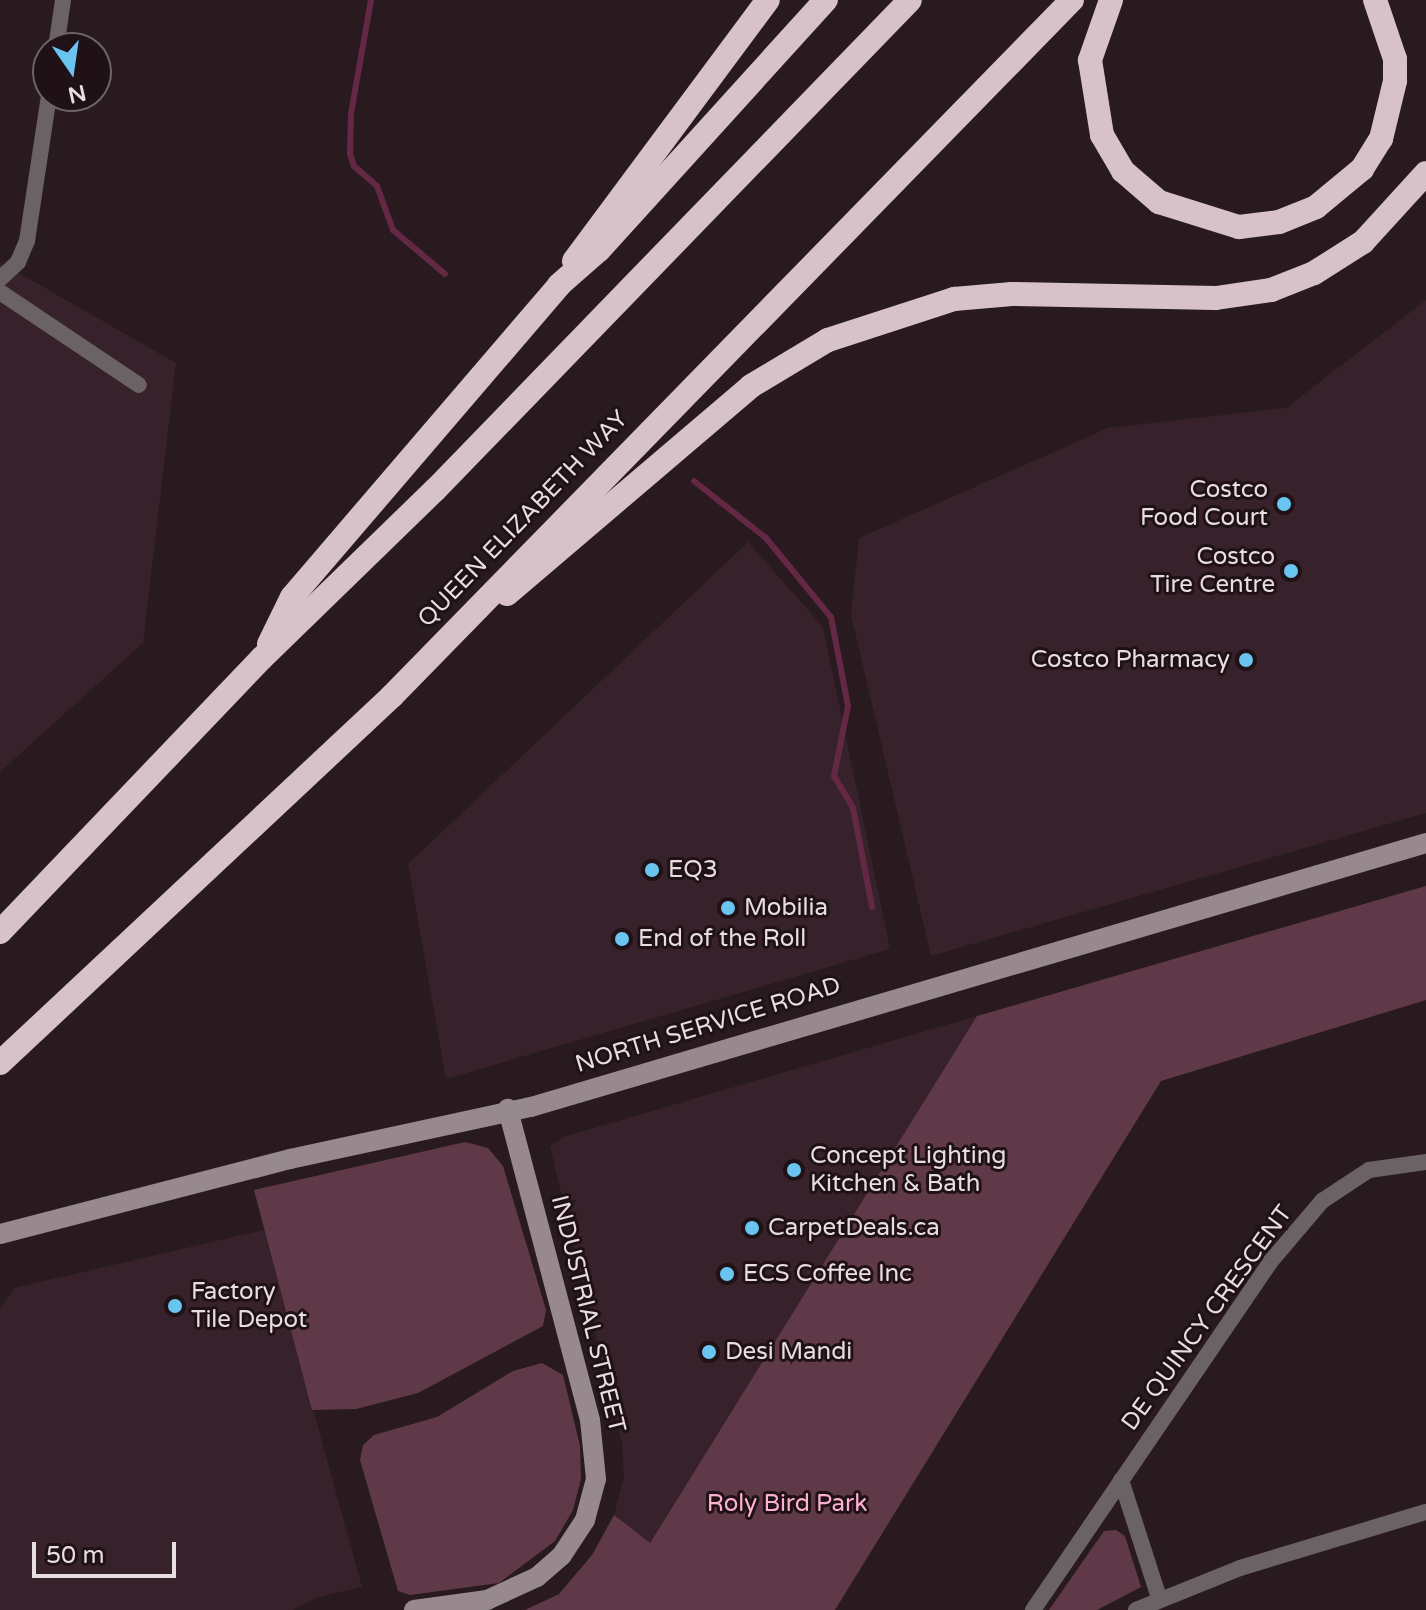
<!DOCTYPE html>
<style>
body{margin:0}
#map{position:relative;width:1426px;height:1610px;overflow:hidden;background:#291a20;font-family:"Varela Round",sans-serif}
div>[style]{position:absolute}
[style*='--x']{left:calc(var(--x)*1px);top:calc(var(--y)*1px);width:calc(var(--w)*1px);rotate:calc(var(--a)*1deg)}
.built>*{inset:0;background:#37212a}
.green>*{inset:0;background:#603949}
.stream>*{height:6px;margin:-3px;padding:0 3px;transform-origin:3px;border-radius:3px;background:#652844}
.street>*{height:16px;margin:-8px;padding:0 8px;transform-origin:8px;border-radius:8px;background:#6b6266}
.secondary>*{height:20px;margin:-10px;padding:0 10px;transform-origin:10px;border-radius:10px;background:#97898e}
.highway>*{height:24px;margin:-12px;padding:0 12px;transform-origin:12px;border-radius:12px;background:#d8c2ca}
.dots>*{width:22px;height:22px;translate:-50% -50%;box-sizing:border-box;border:4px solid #1f1116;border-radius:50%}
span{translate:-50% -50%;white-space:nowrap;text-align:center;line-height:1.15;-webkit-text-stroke:6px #1f1116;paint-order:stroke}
.poi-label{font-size:24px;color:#e8dde1}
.right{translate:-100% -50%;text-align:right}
.left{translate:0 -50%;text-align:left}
.street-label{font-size:24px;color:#e8dde1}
.park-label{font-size:24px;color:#feb0d0}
.north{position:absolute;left:32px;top:32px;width:80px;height:80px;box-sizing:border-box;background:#1f1116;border:2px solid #6f6367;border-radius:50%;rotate:167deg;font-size:22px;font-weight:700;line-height:32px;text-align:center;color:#e8dde1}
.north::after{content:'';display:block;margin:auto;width:28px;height:36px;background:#69c4f0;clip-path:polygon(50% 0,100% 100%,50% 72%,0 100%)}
.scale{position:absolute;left:32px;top:1542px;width:144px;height:36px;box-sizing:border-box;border:4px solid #e8dde1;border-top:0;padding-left:10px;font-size:24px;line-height:28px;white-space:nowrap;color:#e8dde1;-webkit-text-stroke:6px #1f1116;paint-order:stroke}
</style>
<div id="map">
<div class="built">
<i style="clip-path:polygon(0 262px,176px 363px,143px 643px,0 772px)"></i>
<i style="clip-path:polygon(1426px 300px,1426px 813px,931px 956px,851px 615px,859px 538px,1108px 428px,1286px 408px)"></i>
<i style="clip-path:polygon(748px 542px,823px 627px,890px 949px,446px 1079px,408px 864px)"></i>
<i style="clip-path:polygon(977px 1016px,649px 1544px,614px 1515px,624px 1476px,622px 1443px,550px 1147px,563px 1137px)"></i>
<i style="clip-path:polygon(264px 1230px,362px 1587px,318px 1597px,293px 1610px,0 1610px,0 1309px,14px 1288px)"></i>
</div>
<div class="green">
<i style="clip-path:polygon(1426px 886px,1426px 1000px,1161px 1081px,835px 1610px,525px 1610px,559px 1594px,592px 1555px,614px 1515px,650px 1543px,977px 1016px)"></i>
<i style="clip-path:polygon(465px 1142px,488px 1148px,503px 1166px,546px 1310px,543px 1326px,418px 1393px,356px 1409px,312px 1410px,254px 1190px)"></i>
<i style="clip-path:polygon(542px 1363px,563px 1375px,580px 1446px,581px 1479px,573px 1510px,555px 1541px,499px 1583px,410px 1595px,398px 1591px,360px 1460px,363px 1445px,374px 1435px,437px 1417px,513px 1371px)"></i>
<i style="clip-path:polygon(1116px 1530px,1125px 1536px,1141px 1587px,1097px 1610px,1049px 1610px,1104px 1531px)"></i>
</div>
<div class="stream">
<i style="--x:371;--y:0;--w:116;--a:100"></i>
<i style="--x:351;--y:114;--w:40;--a:91.4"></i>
<i style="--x:350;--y:154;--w:13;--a:72"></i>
<i style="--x:354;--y:166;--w:30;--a:41"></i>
<i style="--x:377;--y:186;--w:47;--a:70"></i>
<i style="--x:393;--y:230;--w:68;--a:40.2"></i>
<i style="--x:694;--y:481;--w:92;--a:38.4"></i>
<i style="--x:766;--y:538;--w:102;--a:50.6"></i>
<i style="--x:831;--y:617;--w:91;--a:79.2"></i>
<i style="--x:848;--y:706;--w:71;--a:101.3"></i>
<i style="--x:834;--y:776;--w:37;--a:59"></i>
<i style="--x:853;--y:808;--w:101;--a:79.1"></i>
</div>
<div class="street">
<i style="--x:56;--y:48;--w:49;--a:-81.7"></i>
<i style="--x:0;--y:279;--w:25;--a:-43"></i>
<i style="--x:18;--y:262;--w:23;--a:-67"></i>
<i style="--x:27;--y:241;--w:147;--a:-81.4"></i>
<i style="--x:0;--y:292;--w:167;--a:33.8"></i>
<i style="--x:1121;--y:1480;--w:124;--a:72.1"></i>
<i style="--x:1033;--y:1610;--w:422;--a:-55.7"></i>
<i style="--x:1271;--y:1261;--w:79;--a:-49.6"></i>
<i style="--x:1322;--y:1201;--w:56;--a:-33.4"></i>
<i style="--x:1369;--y:1170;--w:58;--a:-8"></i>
<i style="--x:1136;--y:1610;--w:112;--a:-22"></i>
<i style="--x:1240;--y:1568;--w:194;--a:-16.8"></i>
</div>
<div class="secondary">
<i style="--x:0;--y:1234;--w:300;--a:-14.5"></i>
<i style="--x:290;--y:1159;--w:247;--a:-12.2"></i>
<i style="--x:531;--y:1107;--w:933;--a:-16.43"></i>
<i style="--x:414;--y:1610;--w:74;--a:-7.8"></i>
<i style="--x:487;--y:1600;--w:55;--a:-24.7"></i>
<i style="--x:537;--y:1577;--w:33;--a:-41"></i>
<i style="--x:562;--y:1555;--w:42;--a:-56.7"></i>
<i style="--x:585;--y:1520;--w:42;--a:-75"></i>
<i style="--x:596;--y:1479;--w:59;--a:-95.8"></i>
<i style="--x:590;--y:1420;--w:322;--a:-104.8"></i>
</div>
<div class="highway">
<i style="--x:1111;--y:0;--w:64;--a:109.3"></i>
<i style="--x:1090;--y:60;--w:76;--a:80.9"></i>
<i style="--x:1102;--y:135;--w:42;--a:59.7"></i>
<i style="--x:1123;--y:171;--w:48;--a:40.7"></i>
<i style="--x:1159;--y:202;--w:84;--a:17.4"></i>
<i style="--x:1239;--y:227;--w:40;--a:-7.1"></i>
<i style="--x:1279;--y:222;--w:40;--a:-22"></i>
<i style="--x:1316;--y:207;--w:60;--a:-39.6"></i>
<i style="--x:1362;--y:169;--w:36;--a:-58"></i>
<i style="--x:1381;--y:139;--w:60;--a:-76.4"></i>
<i style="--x:1395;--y:81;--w:22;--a:-90"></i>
<i style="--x:1395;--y:59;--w:62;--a:-108.7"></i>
<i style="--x:574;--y:261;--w:325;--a:-53.4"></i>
<i style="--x:507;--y:594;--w:321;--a:-40.4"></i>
<i style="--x:751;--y:386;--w:90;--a:-30.9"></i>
<i style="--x:828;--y:340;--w:133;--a:-18"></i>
<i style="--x:954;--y:299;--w:58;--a:-4.9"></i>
<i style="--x:1012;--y:294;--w:204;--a:1.1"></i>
<i style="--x:1216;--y:298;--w:56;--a:-8.3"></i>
<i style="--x:1271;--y:290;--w:46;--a:-21.6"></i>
<i style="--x:1314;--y:273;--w:58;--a:-32.3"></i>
<i style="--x:1363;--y:242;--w:93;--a:-47.6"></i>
<i style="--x:269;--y:644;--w:52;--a:-63.9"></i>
<i style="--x:292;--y:597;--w:411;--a:-49.4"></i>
<i style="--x:559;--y:285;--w:53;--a:-41.2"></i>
<i style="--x:599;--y:250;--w:338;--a:-47.8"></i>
<i style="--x:0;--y:932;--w:378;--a:-46.3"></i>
<i style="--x:261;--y:659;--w:243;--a:-44.2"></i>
<i style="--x:435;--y:490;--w:682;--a:-45.89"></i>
<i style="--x:0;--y:1063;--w:537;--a:-43.11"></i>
<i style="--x:392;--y:696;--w:973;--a:-45.67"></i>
</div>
<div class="dots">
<i style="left:1284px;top:504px;background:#69c4f0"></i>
<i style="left:1291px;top:571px;background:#69c4f0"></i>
<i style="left:1246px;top:660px;background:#69c4f0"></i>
<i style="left:652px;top:870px;background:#69c4f0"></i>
<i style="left:728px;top:908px;background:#69c4f0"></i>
<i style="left:622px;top:939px;background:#69c4f0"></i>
<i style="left:794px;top:1170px;background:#69c4f0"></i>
<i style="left:752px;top:1228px;background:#69c4f0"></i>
<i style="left:727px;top:1274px;background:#69c4f0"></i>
<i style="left:175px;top:1306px;background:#69c4f0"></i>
<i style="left:709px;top:1352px;background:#69c4f0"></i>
</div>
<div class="poi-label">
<span class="right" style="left:1268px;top:504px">Costco<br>Food Court</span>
<span class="right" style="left:1275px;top:571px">Costco<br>Tire Centre</span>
<span class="right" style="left:1230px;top:660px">Costco Pharmacy</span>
<span class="left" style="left:668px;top:870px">EQ3</span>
<span class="left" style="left:744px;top:908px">Mobilia</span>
<span class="left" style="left:638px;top:939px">End of the Roll</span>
<span class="left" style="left:810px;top:1170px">Concept Lighting<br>Kitchen &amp; Bath</span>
<span class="left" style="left:768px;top:1228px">CarpetDeals.ca</span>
<span class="left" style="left:743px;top:1274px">ECS Coffee Inc</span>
<span class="left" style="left:191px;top:1306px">Factory<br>Tile Depot</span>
<span class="left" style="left:725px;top:1352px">Desi Mandi</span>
</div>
<div class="street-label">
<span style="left:523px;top:519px;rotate:-46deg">QUEEN ELIZABETH WAY</span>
<span style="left:708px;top:1025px;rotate:-17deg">NORTH SERVICE ROAD</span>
<span style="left:588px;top:1314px;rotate:76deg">INDUSTRIAL STREET</span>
<span style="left:1207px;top:1318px;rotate:-54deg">DE QUINCY CRESCENT</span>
</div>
<div class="park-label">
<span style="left:787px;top:1504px">Roly Bird Park</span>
</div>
<div class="north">N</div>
<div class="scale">50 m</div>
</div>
